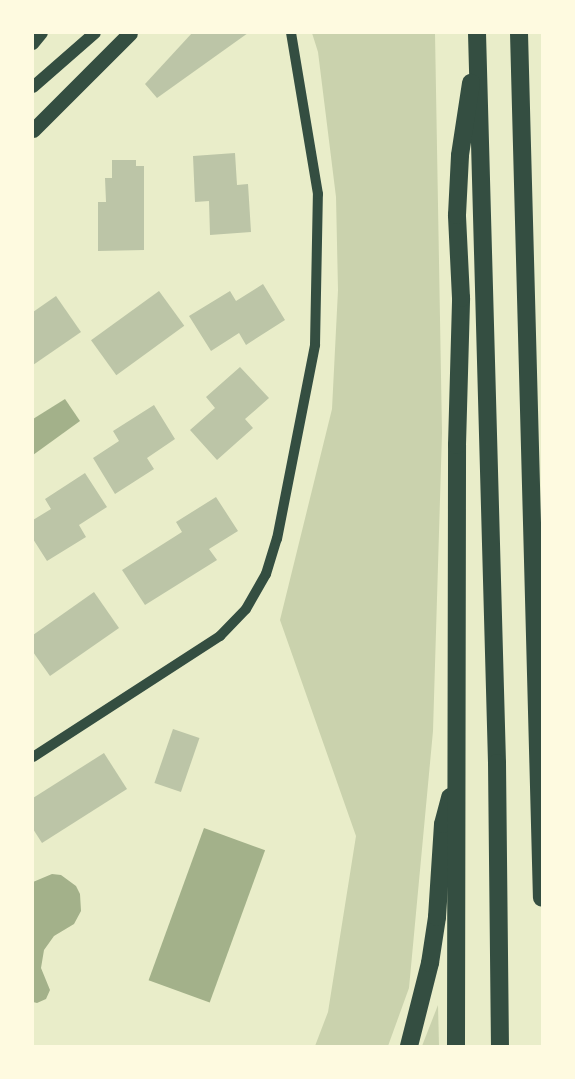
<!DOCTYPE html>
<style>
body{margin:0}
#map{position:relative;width:575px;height:1079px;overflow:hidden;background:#e9edc9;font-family:"Noto Sans",sans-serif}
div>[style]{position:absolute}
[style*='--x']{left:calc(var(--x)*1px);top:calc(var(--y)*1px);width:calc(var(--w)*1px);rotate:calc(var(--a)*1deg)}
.green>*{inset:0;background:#cad2ad}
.water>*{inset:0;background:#a3b18a;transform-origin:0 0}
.building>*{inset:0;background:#bcc5a7;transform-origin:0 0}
.tertiary>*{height:10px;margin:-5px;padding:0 5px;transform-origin:5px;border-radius:5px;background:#344e41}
.secondary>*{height:12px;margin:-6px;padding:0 6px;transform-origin:6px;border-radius:6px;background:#344e41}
.primary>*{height:15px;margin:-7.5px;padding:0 7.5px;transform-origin:7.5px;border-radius:7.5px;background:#344e41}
.motorway>*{height:18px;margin:-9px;padding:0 9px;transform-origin:9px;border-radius:9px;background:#344e41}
span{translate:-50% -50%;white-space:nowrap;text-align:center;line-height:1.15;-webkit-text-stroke:4.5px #fefae0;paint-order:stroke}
.frame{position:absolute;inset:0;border:34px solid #fefae0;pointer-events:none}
</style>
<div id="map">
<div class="green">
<i style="clip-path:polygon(312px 33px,435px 33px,442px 433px,433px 731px,409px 988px,388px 1046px,315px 1046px,328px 1012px,356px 836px,280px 620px,332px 409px,338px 290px,336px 197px,318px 52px)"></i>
<i style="clip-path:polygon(438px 1005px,439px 1046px,422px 1046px)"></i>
</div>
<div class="water">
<i style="clip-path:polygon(65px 399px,80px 421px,33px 455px,33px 419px)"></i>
<i style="left:204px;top:828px;width:65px;height:162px;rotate:20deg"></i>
<i style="clip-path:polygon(52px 874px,61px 875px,76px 886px,80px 894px,81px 911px,74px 924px,54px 936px,44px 950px,41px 968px,50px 990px,46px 999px,37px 1003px,33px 1002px,33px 882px)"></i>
</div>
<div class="building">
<i style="clip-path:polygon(192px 33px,248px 33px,157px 98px,145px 84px)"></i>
<i style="clip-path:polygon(235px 153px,237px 185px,248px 184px,251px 232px,210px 235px,209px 201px,195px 202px,193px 156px)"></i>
<i style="clip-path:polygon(112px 160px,136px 160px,136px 166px,144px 166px,144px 250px,98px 251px,98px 202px,106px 202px,105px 178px,112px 178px)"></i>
<i style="clip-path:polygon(263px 284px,285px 320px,246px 345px,239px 333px,211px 351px,189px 316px,230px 291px,236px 301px)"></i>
<i style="left:159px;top:291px;width:43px;height:84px;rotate:54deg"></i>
<i style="clip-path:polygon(56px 296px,81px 332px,33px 365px,33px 312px)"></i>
<i style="clip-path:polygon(240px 367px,269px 398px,245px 419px,253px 428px,217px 460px,190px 430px,215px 408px,206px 397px)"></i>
<i style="clip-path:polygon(154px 405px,175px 439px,147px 458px,154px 469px,115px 494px,93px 458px,119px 441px,113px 431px)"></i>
<i style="clip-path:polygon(85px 473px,107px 507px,79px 525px,86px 537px,47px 561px,33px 539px,33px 520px,51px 509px,45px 499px)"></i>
<i style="clip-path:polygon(216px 497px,238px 531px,209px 549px,217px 560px,145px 605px,122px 570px,182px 532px,176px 522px)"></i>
<i style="clip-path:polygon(94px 592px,119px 628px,50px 676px,33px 652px,33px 635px)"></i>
<i style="left:173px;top:729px;width:28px;height:57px;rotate:19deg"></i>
<i style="clip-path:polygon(104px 753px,127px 789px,42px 843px,33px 829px,33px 798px)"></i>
</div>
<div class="tertiary">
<i style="--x:33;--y:757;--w:223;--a:-32.9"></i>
<i style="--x:220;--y:636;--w:37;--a:-46"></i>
<i style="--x:246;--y:609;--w:40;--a:-60.3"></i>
<i style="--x:266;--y:574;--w:37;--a:-73"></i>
<i style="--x:277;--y:539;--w:198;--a:-78.9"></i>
<i style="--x:315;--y:345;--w:151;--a:-88.9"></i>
<i style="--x:318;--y:194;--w:163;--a:-99.5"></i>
</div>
<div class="secondary">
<i style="--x:33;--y:44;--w:14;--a:-51"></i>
<i style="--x:33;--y:87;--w:82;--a:-41.1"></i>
</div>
<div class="primary">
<i style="--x:33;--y:130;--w:137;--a:-45"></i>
</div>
<div class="motorway">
<i style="--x:477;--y:33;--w:730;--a:88.43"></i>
<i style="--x:497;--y:763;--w:283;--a:89.4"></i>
<i style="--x:519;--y:33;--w:865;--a:88.48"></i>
<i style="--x:409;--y:1046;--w:86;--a:-75.8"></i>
<i style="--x:430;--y:963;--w:47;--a:-81.3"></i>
<i style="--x:437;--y:917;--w:93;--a:-86.3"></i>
<i style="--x:443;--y:824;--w:28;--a:-75"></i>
<i style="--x:456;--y:1046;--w:601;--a:-89.9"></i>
<i style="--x:457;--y:445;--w:147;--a:-88.4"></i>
<i style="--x:461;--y:298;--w:83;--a:-92.8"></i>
<i style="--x:457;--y:215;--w:60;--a:-87.1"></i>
<i style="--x:460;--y:155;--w:73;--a:-81.3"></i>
</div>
<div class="frame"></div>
</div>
